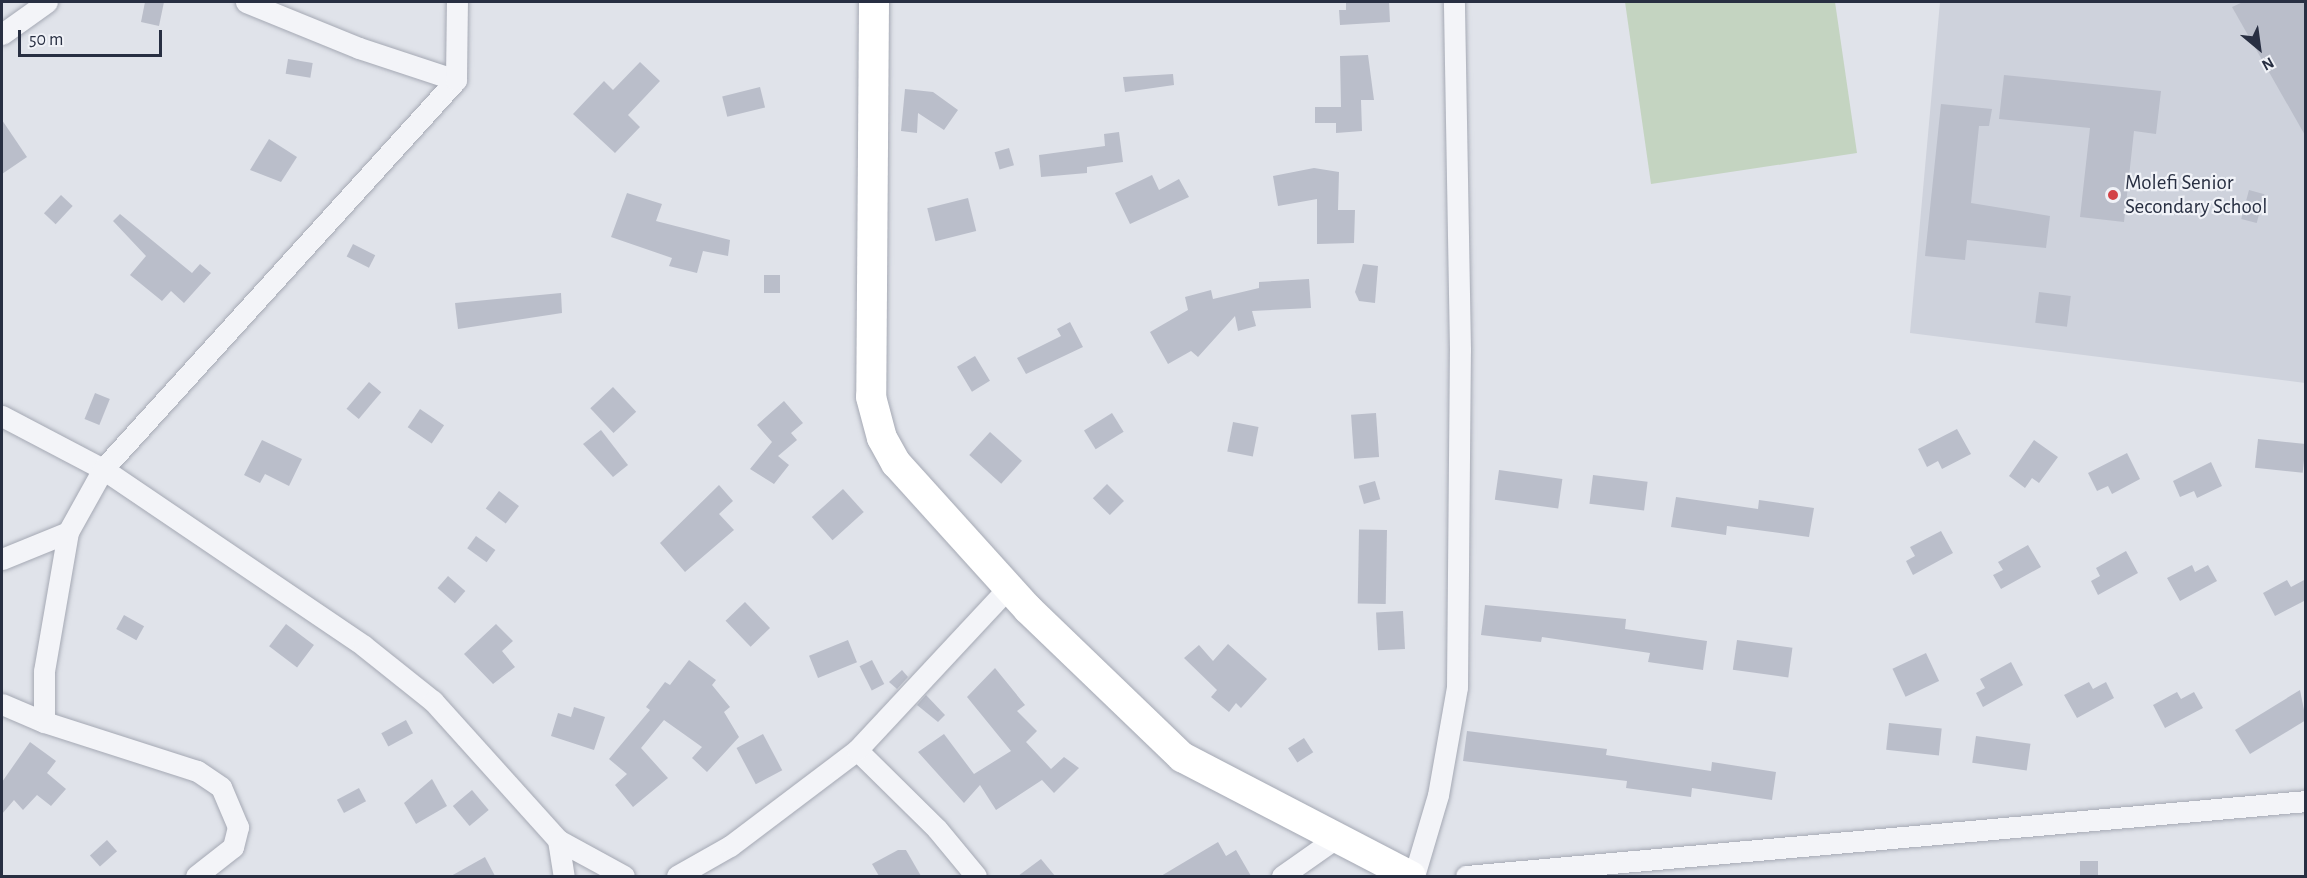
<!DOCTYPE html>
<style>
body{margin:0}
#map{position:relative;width:2307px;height:878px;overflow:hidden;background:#e0e3ea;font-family:"Alegreya Sans",sans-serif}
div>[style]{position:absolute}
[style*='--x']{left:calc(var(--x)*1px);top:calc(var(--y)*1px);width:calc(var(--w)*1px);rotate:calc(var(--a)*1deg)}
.built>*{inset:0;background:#ced2dc}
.green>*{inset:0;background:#c4d4c1}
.building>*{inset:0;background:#babeca;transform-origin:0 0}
.roads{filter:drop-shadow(0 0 2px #a5a9b4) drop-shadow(0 0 2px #a5a9b4)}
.street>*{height:21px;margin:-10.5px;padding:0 10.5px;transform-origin:10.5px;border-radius:10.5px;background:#f3f4f8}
.secondary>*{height:30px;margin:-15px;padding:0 15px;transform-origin:15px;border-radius:15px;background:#fff}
.dots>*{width:16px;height:16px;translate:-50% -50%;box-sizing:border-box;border:3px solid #f0f2f7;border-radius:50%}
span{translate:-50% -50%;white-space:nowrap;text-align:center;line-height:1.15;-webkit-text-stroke:4.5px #f0f2f7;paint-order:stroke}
.poi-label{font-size:21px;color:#282f42}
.left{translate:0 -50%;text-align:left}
.frame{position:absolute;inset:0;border:3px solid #282f42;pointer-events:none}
.north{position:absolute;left:2229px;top:18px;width:60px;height:60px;-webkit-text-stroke:4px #f0f2f7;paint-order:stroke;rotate:151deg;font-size:16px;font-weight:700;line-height:24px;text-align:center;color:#282f42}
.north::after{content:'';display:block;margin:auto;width:21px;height:27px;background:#282f42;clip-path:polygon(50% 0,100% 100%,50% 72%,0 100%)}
.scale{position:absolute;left:18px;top:30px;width:144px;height:27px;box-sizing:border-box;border:3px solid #282f42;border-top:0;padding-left:8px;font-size:18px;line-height:21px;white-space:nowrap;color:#282f42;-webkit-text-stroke:4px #f0f2f7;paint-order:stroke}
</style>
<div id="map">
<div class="built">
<i style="clip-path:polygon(1940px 2px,2305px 2px,2305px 383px,1910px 333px)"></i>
</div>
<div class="green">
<i style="clip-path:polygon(1625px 2px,1835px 2px,1857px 153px,1651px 184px)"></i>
</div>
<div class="building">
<i style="clip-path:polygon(145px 2px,164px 2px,159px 26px,141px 22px)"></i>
<i style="clip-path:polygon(1346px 2px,1389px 2px,1390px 22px,1340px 25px,1339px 10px,1346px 10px)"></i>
<i style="clip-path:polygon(2243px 2px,2306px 2px,2306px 137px,2232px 7px)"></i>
<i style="clip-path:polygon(1368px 55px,1374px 100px,1361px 100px,1362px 131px,1336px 133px,1336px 123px,1315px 123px,1315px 107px,1341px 107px,1340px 56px)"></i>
<i style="left:288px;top:59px;width:25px;height:15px;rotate:9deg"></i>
<i style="clip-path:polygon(640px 62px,660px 81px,628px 115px,640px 127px,615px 153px,573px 114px,604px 81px,613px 90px)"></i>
<i style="clip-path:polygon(1173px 74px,1174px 85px,1125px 92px,1123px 77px)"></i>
<i style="clip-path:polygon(2004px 75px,2161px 91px,2156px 134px,2134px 131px,2124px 222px,2080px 217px,2090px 128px,1999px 119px)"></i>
<i style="left:760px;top:87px;width:21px;height:39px;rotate:76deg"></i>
<i style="clip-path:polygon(905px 89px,933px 92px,958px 110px,944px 130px,918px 113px,917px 133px,901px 131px)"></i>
<i style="clip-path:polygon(1941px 104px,1992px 109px,1989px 126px,1979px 126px,1971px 203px,2050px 216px,2046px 248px,1967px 240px,1965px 260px,1925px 256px)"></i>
<i style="clip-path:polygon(2px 120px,27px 157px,2px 174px)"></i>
<i style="clip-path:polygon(1119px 132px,1123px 162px,1087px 167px,1087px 173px,1041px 177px,1039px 155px,1105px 146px,1104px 134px)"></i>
<i style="clip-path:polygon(269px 139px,297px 157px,281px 182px,250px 170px)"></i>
<i style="left:1009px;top:148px;width:18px;height:15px;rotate:74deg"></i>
<i style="clip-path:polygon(1314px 168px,1339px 172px,1338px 210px,1355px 210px,1354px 243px,1317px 244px,1317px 199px,1278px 206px,1273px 176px)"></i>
<i style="clip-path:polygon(1152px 175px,1159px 190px,1179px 179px,1189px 197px,1130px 224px,1115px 193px)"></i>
<i style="left:2249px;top:190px;width:16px;height:30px;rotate:15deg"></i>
<i style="clip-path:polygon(627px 193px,662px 204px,656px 221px,730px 240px,728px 256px,703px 251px,697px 273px,669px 266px,672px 258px,611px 237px)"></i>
<i style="left:61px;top:195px;width:16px;height:25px;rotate:43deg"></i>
<i style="left:968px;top:198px;width:34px;height:42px;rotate:76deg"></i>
<i style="clip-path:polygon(120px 214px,192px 273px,200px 264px,211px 273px,184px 303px,171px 291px,162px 301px,130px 275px,146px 256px,113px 221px)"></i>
<i style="left:353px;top:244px;width:25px;height:14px;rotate:27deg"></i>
<i style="clip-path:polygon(1363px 264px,1378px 266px,1375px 303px,1359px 301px,1355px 292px)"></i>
<i style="left:764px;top:275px;width:16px;height:18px"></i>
<i style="clip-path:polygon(1309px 279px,1311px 308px,1252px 311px,1256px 326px,1238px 331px,1235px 316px,1198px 357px,1191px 351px,1168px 364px,1150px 332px,1188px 310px,1185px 297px,1211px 290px,1213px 299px,1259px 288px,1259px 282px)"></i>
<i style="left:2039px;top:292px;width:32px;height:31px;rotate:7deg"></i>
<i style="clip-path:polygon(561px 293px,562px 313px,458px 329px,455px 303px)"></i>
<i style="clip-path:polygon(1070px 322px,1083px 347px,1026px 374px,1017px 358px,1061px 336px,1057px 329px)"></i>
<i style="left:975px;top:356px;width:29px;height:21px;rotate:59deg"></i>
<i style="left:369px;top:382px;width:16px;height:35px;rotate:40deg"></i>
<i style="left:613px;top:387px;width:34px;height:31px;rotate:47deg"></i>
<i style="left:95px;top:393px;width:16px;height:28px;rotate:22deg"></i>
<i style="clip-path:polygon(784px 401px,803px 423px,791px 433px,797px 440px,778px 456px,789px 465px,774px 484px,750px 469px,772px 442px,757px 425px)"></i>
<i style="left:420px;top:409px;width:29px;height:22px;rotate:34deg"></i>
<i style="left:1112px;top:413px;width:22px;height:33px;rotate:58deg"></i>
<i style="left:1376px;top:413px;width:44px;height:25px;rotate:86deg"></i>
<i style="left:1233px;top:422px;width:26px;height:30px;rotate:11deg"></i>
<i style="clip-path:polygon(1957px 429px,1971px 454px,1942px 469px,1938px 461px,1927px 467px,1918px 449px)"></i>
<i style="clip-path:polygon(601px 430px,628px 465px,613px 477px,583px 444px)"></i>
<i style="left:990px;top:432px;width:43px;height:31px;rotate:42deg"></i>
<i style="left:2258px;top:439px;width:48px;height:29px;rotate:6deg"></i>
<i style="clip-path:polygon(262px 440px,302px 459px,289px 486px,265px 474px,260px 483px,244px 475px)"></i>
<i style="clip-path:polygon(2034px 440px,2058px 457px,2039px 483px,2032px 478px,2025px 488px,2009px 476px)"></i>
<i style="clip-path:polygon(2127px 453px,2140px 479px,2112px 494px,2108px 486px,2097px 491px,2088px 473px)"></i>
<i style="clip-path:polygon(2211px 462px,2222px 486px,2197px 498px,2194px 491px,2180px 497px,2173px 481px)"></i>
<i style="left:1499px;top:470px;width:64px;height:30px;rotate:8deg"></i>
<i style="left:1593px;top:475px;width:55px;height:29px;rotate:7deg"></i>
<i style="left:1375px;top:481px;width:19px;height:17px;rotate:74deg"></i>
<i style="left:1107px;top:484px;width:24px;height:20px;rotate:45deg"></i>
<i style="clip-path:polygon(719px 485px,733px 501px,719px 514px,734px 530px,685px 572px,660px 543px)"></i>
<i style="left:843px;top:489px;width:31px;height:42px;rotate:48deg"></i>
<i style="left:499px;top:491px;width:25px;height:22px;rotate:37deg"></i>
<i style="clip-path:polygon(1676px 497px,1758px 509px,1759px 500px,1814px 508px,1809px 537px,1727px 526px,1726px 535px,1671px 527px)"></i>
<i style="left:1387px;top:530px;width:74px;height:28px;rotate:91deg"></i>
<i style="clip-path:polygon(1941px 531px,1953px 553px,1913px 575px,1906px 561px,1915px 556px,1910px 547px)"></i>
<i style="left:476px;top:536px;width:24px;height:15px;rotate:36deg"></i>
<i style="clip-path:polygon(2028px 545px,2041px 567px,2001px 589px,1993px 575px,2003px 570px,1998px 562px)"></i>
<i style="clip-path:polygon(2126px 551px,2138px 573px,2098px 595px,2091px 581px,2100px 576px,2096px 568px)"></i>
<i style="clip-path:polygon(2192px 565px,2195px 572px,2208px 565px,2217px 581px,2180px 601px,2167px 578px)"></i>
<i style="left:448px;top:576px;width:23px;height:16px;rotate:41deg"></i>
<i style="clip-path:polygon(2306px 579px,2306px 600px,2275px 616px,2263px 593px,2287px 580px,2291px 587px)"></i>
<i style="left:745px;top:602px;width:36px;height:27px;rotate:46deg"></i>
<i style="clip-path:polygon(1485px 605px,1626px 619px,1625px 629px,1707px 641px,1703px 670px,1648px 662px,1650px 653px,1542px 637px,1541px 642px,1481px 635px)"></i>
<i style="left:1403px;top:611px;width:38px;height:27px;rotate:87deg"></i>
<i style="left:124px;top:615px;width:23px;height:16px;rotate:29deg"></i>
<i style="left:286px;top:624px;width:35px;height:28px;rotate:37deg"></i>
<i style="clip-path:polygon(496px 624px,513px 641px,502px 651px,515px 667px,493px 684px,464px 654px)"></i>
<i style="left:848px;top:640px;width:24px;height:42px;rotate:68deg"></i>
<i style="left:1737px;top:640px;width:56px;height:30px;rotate:8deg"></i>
<i style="clip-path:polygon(1228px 644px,1267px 679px,1241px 708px,1236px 703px,1229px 712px,1211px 697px,1217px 690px,1184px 658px,1199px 645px,1213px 661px)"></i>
<i style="left:1926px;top:653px;width:31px;height:37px;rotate:65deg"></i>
<i style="clip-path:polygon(689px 660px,716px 680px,712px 685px,730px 707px,724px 712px,739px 737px,707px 772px,692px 758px,702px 747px,664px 720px,641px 748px,668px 778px,633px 807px,615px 785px,627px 774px,609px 759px,650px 710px,646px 707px,665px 682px,670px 685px)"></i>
<i style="left:872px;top:660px;width:27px;height:14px;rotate:63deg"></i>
<i style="clip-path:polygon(2011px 662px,2023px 685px,1983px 707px,1976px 693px,1985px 688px,1980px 679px)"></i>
<i style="clip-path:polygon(995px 668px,1025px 705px,1017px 711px,1037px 731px,1026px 742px,1051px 769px,1064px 757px,1079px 768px,1054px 793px,1042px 780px,996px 810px,980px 785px,964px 803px,918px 752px,944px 734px,974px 774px,1011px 751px,967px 697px)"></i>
<i style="clip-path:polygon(902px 670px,908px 677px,897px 689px,889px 682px)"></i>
<i style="clip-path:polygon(2089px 682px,2093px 689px,2106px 682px,2114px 698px,2077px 718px,2064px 695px)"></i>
<i style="clip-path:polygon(2300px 690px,2306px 720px,2250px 754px,2235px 730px)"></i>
<i style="clip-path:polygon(2177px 692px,2181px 699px,2194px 692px,2203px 708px,2165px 728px,2153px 705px)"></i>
<i style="clip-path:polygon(926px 695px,945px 715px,938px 722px,917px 705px)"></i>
<i style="clip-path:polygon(574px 707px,605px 717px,594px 750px,551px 736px,558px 713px,571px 717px)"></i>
<i style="left:406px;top:720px;width:15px;height:28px;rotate:62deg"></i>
<i style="left:1889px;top:723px;width:53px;height:27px;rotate:6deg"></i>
<i style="clip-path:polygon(1467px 731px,1607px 749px,1606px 755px,1711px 771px,1712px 762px,1776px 772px,1772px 800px,1692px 788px,1691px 797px,1626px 788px,1627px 781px,1463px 761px)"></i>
<i style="left:763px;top:734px;width:41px;height:30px;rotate:62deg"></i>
<i style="left:1976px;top:736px;width:55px;height:27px;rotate:8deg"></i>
<i style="left:1304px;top:738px;width:17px;height:19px;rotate:57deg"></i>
<i style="clip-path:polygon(30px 742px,56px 761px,47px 773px,66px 789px,51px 806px,37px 795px,23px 810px,14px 800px,2px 814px,2px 782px)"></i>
<i style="clip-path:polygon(432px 779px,447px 806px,416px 824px,404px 803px)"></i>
<i style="left:359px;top:788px;width:15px;height:25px;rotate:62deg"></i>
<i style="left:472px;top:790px;width:26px;height:25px;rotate:50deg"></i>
<i style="left:107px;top:840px;width:15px;height:23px;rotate:48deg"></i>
<i style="clip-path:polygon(1218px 842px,1226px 856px,1236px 850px,1251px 876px,1161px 876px)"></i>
<i style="clip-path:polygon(898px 850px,906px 850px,921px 876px,879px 876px,872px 864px)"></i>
<i style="clip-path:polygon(485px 857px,495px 876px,451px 876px)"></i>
<i style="clip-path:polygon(1041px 859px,1055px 876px,1018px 876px)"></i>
<i style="left:2098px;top:861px;width:15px;height:18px;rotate:90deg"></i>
</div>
<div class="roads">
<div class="street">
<i style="--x:246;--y:2;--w:122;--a:22.2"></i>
<i style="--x:359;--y:48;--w:102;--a:18.3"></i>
<i style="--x:2;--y:34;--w:55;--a:-35.4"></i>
<i style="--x:2;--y:416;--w:114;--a:27.7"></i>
<i style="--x:103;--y:469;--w:525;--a:-47.78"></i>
<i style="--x:456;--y:80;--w:78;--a:-89.3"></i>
<i style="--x:2;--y:559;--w:71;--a:-22.2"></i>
<i style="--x:2;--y:704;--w:46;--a:23.2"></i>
<i style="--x:857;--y:750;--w:112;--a:44.6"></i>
<i style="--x:937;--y:829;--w:61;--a:50.3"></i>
<i style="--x:558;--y:840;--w:36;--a:81"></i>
<i style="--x:196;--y:876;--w:47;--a:-38.1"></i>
<i style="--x:233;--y:847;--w:21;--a:-76"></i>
<i style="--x:238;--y:827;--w:43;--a:-113"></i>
<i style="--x:221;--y:787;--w:29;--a:-146"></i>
<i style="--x:197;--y:771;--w:161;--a:-162.2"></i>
<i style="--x:44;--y:722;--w:51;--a:-90"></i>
<i style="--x:44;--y:671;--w:141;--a:-80.2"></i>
<i style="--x:68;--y:532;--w:72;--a:-60.9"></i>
<i style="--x:103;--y:469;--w:315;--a:34.1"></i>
<i style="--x:364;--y:646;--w:88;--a:38.6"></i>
<i style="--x:433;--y:701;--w:187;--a:48"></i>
<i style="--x:558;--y:840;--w:75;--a:28.6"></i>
<i style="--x:677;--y:876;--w:61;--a:-29.5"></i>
<i style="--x:730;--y:846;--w:159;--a:-37.1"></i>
<i style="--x:857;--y:750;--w:221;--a:-47"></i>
<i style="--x:1282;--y:876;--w:70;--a:-35.1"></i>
<i style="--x:1414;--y:876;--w:84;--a:-73.5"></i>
<i style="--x:1438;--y:795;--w:110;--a:-80"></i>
<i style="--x:1457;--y:687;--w:337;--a:-89.5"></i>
<i style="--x:1460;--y:350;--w:348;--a:-91"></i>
<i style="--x:1466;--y:876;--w:843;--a:-5.1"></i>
</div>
<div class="secondary">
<i style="--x:874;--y:2;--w:395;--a:90.4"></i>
<i style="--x:871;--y:397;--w:42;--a:75"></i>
<i style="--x:882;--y:438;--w:29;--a:61"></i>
<i style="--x:896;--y:463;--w:197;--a:47.9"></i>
<i style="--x:1028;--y:609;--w:214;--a:43.9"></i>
<i style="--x:1182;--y:757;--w:258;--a:27.5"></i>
</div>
</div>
<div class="dots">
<i style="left:2113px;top:195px;background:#d34247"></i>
</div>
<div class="poi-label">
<span class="left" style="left:2125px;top:195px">Molefi Senior<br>Secondary School</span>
</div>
<div class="frame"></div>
<div class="north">N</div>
<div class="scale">50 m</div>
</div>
